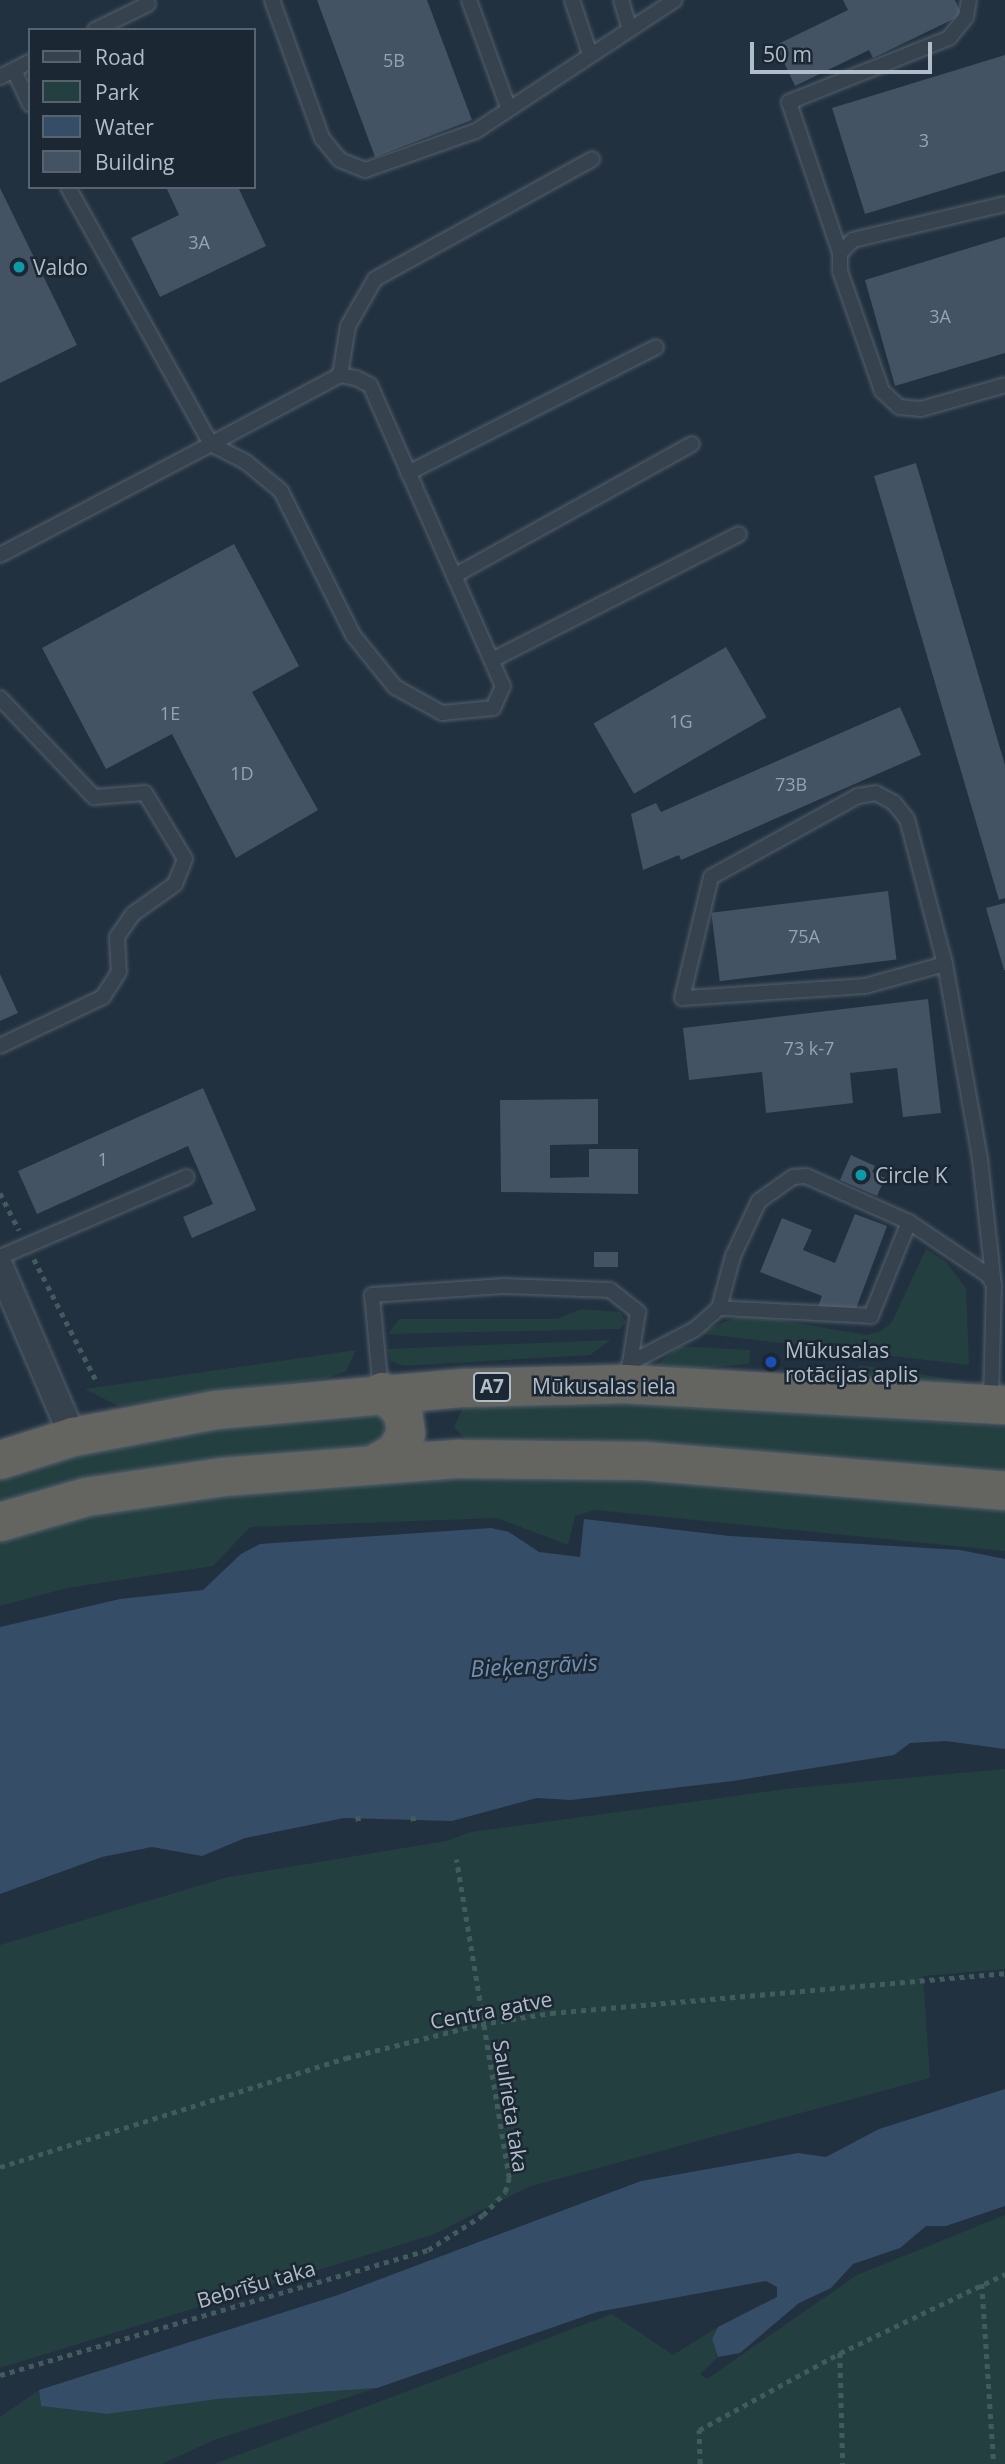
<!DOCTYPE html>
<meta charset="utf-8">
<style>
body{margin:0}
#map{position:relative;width:1005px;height:2464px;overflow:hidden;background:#22313f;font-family:"Open Sans",sans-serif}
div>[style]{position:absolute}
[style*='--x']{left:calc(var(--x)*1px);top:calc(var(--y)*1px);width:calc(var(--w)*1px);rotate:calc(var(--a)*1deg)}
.green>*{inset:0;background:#243f40}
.water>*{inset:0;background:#354d67}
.building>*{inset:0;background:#435363;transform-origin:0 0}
.path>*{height:4.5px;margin-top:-2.25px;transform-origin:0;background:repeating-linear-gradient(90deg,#425c5d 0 5px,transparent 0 10px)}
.roads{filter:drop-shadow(0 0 2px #55606d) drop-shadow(0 0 2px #55606d)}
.service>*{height:14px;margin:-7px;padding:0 7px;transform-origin:7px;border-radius:7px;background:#37424f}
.minor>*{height:26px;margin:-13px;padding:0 13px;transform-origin:13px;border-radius:13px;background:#37424f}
.trunk>*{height:38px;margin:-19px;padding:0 19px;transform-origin:19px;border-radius:19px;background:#646461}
.dots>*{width:19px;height:19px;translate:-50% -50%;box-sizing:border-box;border:4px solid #1c2734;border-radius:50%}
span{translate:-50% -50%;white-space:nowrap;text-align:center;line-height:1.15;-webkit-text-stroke:5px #1c2734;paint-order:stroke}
.number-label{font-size:18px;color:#96a2b0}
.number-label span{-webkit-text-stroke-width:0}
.shield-label span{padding:2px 5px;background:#1c2734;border:2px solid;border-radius:5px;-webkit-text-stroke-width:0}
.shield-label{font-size:19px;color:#b2bdca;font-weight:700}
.poi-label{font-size:21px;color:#b2bdca}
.left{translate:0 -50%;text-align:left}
.street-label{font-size:21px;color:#b2bdca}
.water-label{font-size:23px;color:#7090af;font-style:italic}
.legend{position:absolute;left:28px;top:28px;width:228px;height:161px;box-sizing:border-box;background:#1c2734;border:2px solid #586370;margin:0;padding:9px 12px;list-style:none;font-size:21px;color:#b2bdca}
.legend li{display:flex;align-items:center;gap:14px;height:35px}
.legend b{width:35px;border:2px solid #586370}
.scale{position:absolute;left:750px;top:42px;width:182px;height:32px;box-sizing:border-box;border:4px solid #b2bdca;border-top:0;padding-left:9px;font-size:21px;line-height:24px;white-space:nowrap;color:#b2bdca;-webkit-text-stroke:5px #1c2734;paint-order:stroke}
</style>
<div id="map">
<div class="green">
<i style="clip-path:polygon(926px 1249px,946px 1262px,966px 1288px,969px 1365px,697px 1333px,745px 1314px,867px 1335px,881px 1331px,892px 1322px)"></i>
<i style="clip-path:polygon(581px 1309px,620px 1312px,626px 1322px,620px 1329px,388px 1334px,399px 1319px,557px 1319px)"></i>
<i style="clip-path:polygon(611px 1340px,590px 1355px,404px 1366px,391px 1361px,387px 1349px)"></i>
<i style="clip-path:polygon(680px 1346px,750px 1350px,749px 1364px,695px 1369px,655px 1366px)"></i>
<i style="clip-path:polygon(356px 1350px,346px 1371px,328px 1378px,118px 1406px,85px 1389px)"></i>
<i style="clip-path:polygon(859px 1365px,964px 1381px,960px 1386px,858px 1380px)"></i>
<i style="clip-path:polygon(645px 1400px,1005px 1427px,1005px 1475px,559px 1439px,470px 1445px,454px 1427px,466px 1401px)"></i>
<i style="clip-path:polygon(379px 1414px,385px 1424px,384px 1439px,371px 1449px,272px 1454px,78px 1484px,0 1502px,0 1474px,79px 1452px,220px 1423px)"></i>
<i style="clip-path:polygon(540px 1472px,1005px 1504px,1005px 1551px,595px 1510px,575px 1516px,568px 1545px,497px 1518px,250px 1527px,213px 1566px,67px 1588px,0 1606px,0 1533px,24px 1526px,290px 1483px)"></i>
<i style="clip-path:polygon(1005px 1769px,1005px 1969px,923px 1976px,930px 2078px,528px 2187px,432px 2235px,0 2368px,0 1945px,228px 1877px,446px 1841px,471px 1832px,794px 1788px)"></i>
<i style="clip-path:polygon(1005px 2215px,1005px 2464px,214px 2464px,612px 2314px,673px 2355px,718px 2327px,712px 2339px,718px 2357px,700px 2374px,707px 2379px,857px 2275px)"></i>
<i style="clip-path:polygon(377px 2388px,214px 2440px,162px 2464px,0 2464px,0 2417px,39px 2390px,41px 2406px,107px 2414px,218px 2399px)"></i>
</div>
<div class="water">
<i style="clip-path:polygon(584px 1519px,730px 1536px,960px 1550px,1005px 1559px,1005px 1749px,946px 1741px,910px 1743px,894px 1755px,733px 1781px,571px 1800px,537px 1798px,452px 1821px,344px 1818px,245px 1838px,202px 1856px,152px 1847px,102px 1857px,0 1894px,0 1627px,120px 1599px,203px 1590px,241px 1554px,260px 1544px,491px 1528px,509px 1532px,539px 1552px,580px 1557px)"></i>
<i style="clip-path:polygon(1005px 2089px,1005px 2206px,946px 2226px,926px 2226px,900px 2248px,853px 2264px,831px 2288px,799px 2303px,740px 2353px,718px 2357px,712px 2339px,718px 2327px,777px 2297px,777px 2287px,766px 2281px,597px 2312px,377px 2388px,218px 2399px,107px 2414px,41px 2406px,39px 2390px,338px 2295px,641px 2181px,798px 2153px,826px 2157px,879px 2129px)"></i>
</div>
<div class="building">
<i style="clip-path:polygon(317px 0,427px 0,472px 120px,375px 157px)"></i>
<i style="clip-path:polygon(843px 0,955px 0,962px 15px,873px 58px,869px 50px,795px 86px,776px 45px,848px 10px)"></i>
<i style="clip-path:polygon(1005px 55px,1005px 171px,865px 214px,832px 108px)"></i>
<i style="clip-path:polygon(166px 187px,238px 187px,266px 246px,160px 297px,131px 238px,179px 215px)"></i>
<i style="clip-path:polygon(0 188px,77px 345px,0 383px)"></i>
<i style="clip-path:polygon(1005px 237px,1005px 353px,895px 386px,865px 280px)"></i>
<i style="clip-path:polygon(916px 463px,1005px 765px,1005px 898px,999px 900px,874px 476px)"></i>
<i style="clip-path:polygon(234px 544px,299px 666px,252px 692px,318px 810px,236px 858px,172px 734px,106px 769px,42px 648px)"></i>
<i style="left:726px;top:647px;width:81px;height:153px;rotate:60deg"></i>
<i style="clip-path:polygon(900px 707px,921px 755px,681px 860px,679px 855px,643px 870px,631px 814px,656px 803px,661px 812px)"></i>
<i style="left:888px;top:891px;width:69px;height:178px;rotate:83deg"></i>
<i style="clip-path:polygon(1005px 903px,1005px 970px,1004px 970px,986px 908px)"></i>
<i style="clip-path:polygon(0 974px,18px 1013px,0 1021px)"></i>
<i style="clip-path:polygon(928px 999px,941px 1113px,903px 1117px,897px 1068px,850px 1073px,853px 1103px,766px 1113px,762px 1072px,689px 1080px,683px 1028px)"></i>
<i style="clip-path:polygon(203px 1088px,256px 1210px,192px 1238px,183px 1217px,213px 1204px,188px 1146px,37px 1214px,18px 1171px)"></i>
<i style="clip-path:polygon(598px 1099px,598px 1144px,550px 1145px,550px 1178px,589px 1177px,589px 1149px,638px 1149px,638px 1194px,501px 1192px,500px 1100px)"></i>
<i style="clip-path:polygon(851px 1155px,875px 1166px,872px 1172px,885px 1178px,877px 1196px,840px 1180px)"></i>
<i style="clip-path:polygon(855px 1214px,887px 1226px,851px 1322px,817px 1309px,822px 1296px,760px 1272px,782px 1218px,812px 1230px,803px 1250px,835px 1263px)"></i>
<i style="left:618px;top:1252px;width:15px;height:24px;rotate:90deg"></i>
</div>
<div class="path">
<i style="--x:0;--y:1193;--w:42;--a:62.8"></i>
<i style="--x:34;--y:1259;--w:136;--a:62.9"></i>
<i style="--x:358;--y:1816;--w:7;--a:82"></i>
<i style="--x:413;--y:1816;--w:7;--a:82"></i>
<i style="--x:0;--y:2167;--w:363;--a:-17.5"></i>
<i style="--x:346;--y:2058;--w:139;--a:-14.1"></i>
<i style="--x:481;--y:2024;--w:71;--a:-8.9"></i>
<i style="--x:551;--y:2013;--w:456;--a:-5"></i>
<i style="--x:982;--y:2284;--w:180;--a:86.2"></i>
<i style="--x:840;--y:2353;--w:111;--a:88.5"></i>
<i style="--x:0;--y:2375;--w:446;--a:-16.3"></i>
<i style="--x:428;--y:2250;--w:65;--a:-32.5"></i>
<i style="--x:483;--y:2215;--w:32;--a:-46"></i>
<i style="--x:505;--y:2192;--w:15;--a:-74"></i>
<i style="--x:509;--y:2178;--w:323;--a:-99.4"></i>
<i style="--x:700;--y:2464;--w:34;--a:-92"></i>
<i style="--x:699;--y:2430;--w:161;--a:-28.6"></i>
<i style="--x:840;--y:2353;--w:183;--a:-25.6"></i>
</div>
<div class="roads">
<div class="service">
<i style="--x:272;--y:0;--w:147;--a:70.1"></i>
<i style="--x:322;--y:138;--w:28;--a:51"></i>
<i style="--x:340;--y:160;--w:27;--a:22"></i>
<i style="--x:365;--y:170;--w:118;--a:-19.4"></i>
<i style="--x:476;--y:131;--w:238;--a:-33.4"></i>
<i style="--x:469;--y:0;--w:114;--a:70"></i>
<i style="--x:572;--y:0;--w:57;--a:71.6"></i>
<i style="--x:621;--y:0;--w:30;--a:73"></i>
<i style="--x:95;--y:30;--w:59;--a:-26.1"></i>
<i style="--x:14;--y:70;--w:38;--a:65"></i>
<i style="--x:0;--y:77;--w:34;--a:-27"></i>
<i style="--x:1005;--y:204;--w:156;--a:166.7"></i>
<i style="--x:853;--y:240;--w:18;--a:135"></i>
<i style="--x:840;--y:253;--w:18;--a:90"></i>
<i style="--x:840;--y:271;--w:127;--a:70.7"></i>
<i style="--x:882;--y:391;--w:23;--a:43"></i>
<i style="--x:899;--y:407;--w:22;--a:5"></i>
<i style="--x:921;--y:409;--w:87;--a:-15.9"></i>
<i style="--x:840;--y:253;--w:159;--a:-108.7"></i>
<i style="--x:789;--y:102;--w:172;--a:-21.8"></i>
<i style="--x:949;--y:38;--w:27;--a:-51"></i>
<i style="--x:966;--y:17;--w:17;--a:-80"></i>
<i style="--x:340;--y:375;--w:50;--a:-80.7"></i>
<i style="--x:348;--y:326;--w:54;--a:-60.1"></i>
<i style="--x:375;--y:279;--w:248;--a:-28.9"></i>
<i style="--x:408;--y:473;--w:278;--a:-26.9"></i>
<i style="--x:0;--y:555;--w:238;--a:-27.7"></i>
<i style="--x:211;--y:444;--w:146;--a:-28.1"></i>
<i style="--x:340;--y:375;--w:16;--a:11"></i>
<i style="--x:356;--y:378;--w:16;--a:27"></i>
<i style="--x:370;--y:385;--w:329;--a:66.2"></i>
<i style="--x:503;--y:686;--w:24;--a:114"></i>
<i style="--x:493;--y:708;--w:51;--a:174.4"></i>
<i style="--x:442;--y:713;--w:54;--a:-151"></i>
<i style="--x:395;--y:687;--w:67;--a:-128.9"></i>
<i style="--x:353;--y:635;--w:161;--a:-116.6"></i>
<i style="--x:281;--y:491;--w:45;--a:-140.4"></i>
<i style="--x:246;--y:462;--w:39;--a:-153"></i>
<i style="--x:211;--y:444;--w:294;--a:-119.1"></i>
<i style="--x:454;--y:576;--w:272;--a:-29"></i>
<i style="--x:492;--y:660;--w:277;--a:-27"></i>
<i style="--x:0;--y:698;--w:137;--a:46.5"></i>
<i style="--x:94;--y:797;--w:51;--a:-4.5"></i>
<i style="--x:145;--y:793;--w:77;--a:58.8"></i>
<i style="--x:185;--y:859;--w:27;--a:112"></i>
<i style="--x:175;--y:884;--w:52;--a:144.5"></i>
<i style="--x:133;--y:914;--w:28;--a:125"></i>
<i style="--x:117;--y:937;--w:35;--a:87"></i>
<i style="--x:119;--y:972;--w:30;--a:123"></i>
<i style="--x:103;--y:997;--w:114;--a:154.6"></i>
<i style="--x:945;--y:964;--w:83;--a:164.6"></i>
<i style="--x:865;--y:986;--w:183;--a:176.2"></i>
<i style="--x:682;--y:998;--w:124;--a:-76.5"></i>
<i style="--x:711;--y:877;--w:168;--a:-28.9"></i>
<i style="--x:858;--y:796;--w:18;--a:-9"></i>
<i style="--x:876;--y:793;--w:21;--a:29"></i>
<i style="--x:894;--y:803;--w:21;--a:51"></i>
<i style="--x:907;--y:819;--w:150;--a:75.3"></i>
<i style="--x:945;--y:964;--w:198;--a:79.8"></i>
<i style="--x:980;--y:1159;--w:127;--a:83.7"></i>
<i style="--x:994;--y:1285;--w:117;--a:91.5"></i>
<i style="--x:0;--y:1257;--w:203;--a:-23.2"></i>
<i style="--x:719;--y:1308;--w:152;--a:3"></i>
<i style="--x:871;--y:1316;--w:101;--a:-68"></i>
<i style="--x:625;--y:1384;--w:22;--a:-77"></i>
<i style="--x:630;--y:1363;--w:73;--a:-27.6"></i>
<i style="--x:695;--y:1329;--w:32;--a:-41"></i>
<i style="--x:719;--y:1308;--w:54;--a:-74.9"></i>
<i style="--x:733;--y:1256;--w:61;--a:-64.7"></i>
<i style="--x:759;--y:1201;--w:42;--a:-35.2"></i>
<i style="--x:793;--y:1177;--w:13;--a:-4"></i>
<i style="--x:806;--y:1176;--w:113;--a:24.1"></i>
<i style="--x:909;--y:1222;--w:95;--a:33.9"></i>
<i style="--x:988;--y:1275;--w:12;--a:59"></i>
<i style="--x:381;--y:1391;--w:96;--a:-95.4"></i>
<i style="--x:372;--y:1295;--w:132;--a:-3.9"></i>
<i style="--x:504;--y:1286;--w:106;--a:2.2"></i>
<i style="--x:610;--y:1290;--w:36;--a:38"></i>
<i style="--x:638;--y:1312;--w:52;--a:98.9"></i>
</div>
<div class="minor">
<i style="--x:0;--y:1267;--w:185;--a:66.8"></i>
</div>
<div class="trunk">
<i style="--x:0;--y:1460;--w:77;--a:-17.5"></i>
<i style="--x:73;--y:1437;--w:146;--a:-10.7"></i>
<i style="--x:216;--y:1410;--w:249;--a:-5.1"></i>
<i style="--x:464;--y:1388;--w:161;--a:-1.4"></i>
<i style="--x:625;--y:1384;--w:381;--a:3.2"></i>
<i style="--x:377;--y:1463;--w:22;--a:-30"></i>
<i style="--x:396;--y:1452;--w:21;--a:-62"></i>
<i style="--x:406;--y:1433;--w:21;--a:-98"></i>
<i style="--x:403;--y:1412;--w:29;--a:-136"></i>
<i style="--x:0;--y:1522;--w:90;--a:-16.2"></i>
<i style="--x:86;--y:1497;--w:138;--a:-8.3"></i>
<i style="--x:223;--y:1477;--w:237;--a:-4.4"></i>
<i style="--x:459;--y:1459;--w:184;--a:0.6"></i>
<i style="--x:643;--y:1461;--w:363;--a:4.7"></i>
</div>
</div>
<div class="dots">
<i style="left:19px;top:267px;background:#0f9aa8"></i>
<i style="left:861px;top:1175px;background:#0f9aa8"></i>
<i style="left:771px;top:1362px;background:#1a4fb4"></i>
</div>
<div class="number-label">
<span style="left:394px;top:60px">5B</span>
<span style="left:924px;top:140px">3</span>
<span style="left:199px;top:242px">3A</span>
<span style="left:940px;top:316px">3A</span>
<span style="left:170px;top:713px">1E</span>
<span style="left:681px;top:721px">1G</span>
<span style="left:242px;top:773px">1D</span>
<span style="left:791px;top:784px">73B</span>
<span style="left:804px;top:936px">75A</span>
<span style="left:809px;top:1048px">73 k-7</span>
<span style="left:103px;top:1159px">1</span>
</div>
<div class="shield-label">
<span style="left:492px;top:1387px">A7</span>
</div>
<div class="poi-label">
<span class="left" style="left:33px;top:267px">Valdo</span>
<span class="left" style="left:875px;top:1175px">Circle K</span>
<span class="left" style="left:785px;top:1362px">Mūkusalas<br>rotācijas aplis</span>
</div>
<div class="street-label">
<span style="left:604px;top:1386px">Mūkusalas iela</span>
<span style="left:491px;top:2010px;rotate:-11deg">Centra gatve</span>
<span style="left:511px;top:2106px;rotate:81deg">Saulrieta taka</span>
<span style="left:256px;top:2284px;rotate:-16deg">Bebrīšu taka</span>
</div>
<div class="water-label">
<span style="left:534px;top:1665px;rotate:-3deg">Bieķengrāvis</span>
</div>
<ul class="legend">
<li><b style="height:9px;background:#37424f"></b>Road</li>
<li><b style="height:19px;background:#243f40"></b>Park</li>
<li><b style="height:19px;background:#354d67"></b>Water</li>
<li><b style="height:19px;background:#435363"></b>Building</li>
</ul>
<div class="scale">50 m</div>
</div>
